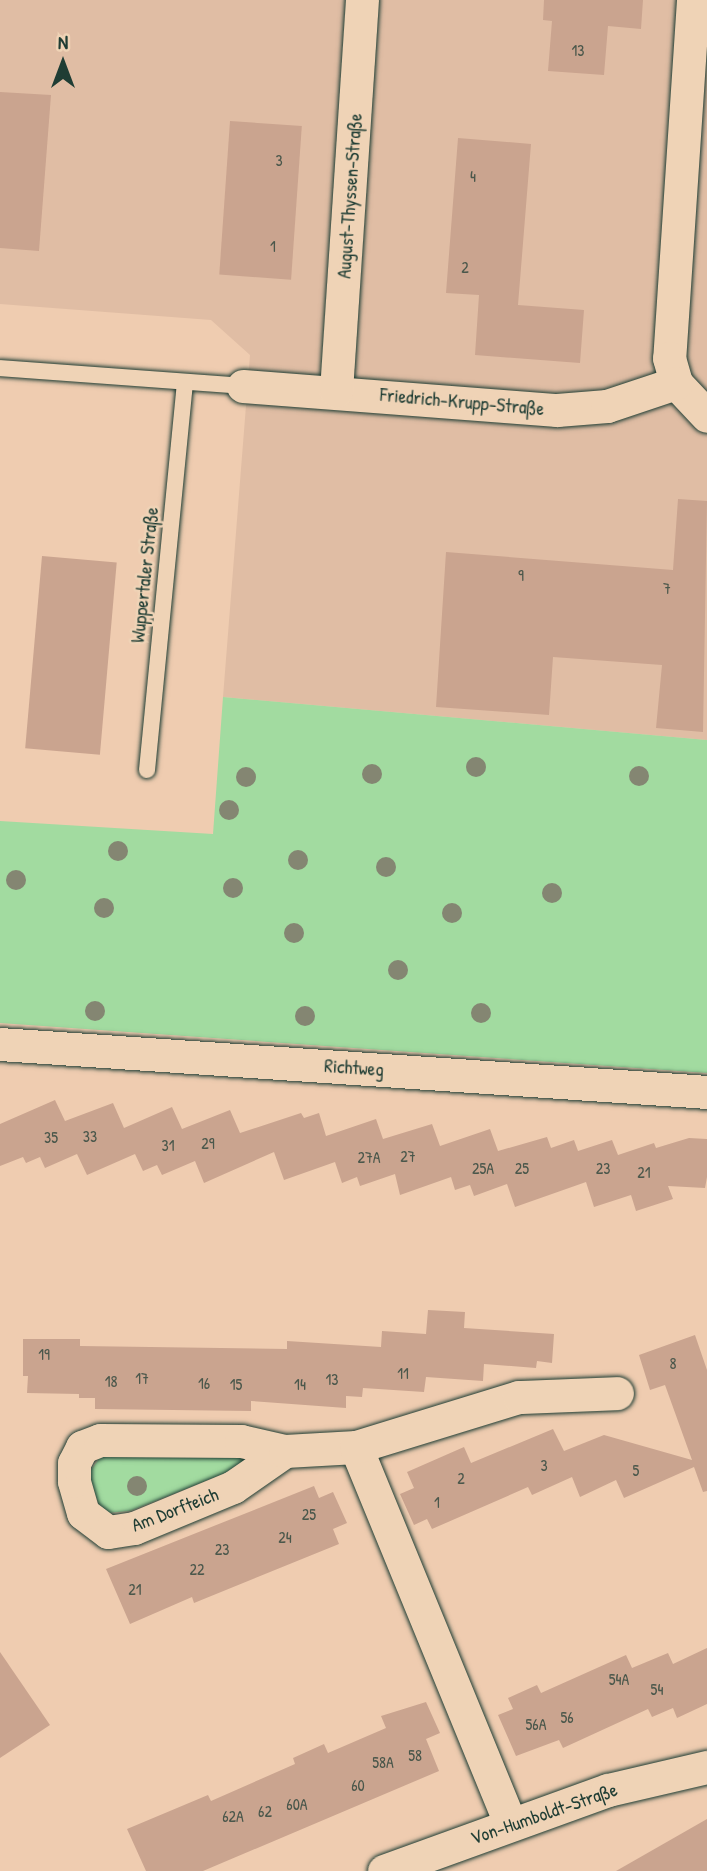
<!DOCTYPE html>
<meta charset="utf-8">
<style>
body{margin:0}
#map{position:relative;width:707px;height:1871px;overflow:hidden;background:#efccb0;font-family:"Patrick Hand",sans-serif}
div>[style]{position:absolute}
[style*='--x']{left:calc(var(--x)*1px);top:calc(var(--y)*1px);width:calc(var(--w)*1px);rotate:calc(var(--a)*1deg)}
.built>*{inset:0;background:#e0bda4}
.green>*{inset:0;background:#a2dba0}
.building>*{inset:0;background:#caa48f;transform-origin:0 0}
.roads{filter:drop-shadow(0 0 2px #1f3d34) drop-shadow(0 0 2px #1f3d34)}
.lane>*{height:16px;margin:-8px;padding:0 8px;transform-origin:8px;border-radius:8px;background:#efd3b6}
.street>*{height:33px;margin:-16.5px;padding:0 16.5px;transform-origin:16.5px;border-radius:16.5px;background:#efd3b6}
.trees>*{width:20px;height:20px;margin:-10px;border-radius:50%;background:#848672}
span{translate:-50% -50%;white-space:nowrap;text-align:center;line-height:1.15;-webkit-text-stroke:5px #efd3b6;paint-order:stroke}
.number-label{font-size:16px;color:#4a574b}
.number-label span{-webkit-text-stroke-width:0}
.street-label{font-size:19px;color:#1f3d34}
.north{position:absolute;left:28px;top:28px;width:70px;height:70px;-webkit-text-stroke:5px #efd3b6;paint-order:stroke;rotate:0deg;font-size:19px;font-weight:700;line-height:28px;text-align:center;color:#1f3d34}
.north::after{content:'';display:block;margin:auto;width:24px;height:32px;background:#1f3d34;clip-path:polygon(50% 0,100% 100%,50% 72%,0 100%)}
</style>
<div id="map">
<div class="built">
<i style="clip-path:polygon(0 0,707px 0,707px 740px,223px 697px,250px 355px,211px 320px,0 304px)"></i>
</div>
<div class="green">
<i style="clip-path:polygon(223px 697px,707px 740px,707px 1073px,0 1023px,0 821px,213px 834px)"></i>
<i style="clip-path:polygon(251px 1455px,249px 1464px,130px 1511px,108px 1513px,100px 1508px,88px 1474px,101px 1456px)"></i>
</div>
<div class="building">
<i style="clip-path:polygon(544px 0,643px 0,641px 29px,608px 26px,604px 75px,548px 71px,552px 21px,543px 20px)"></i>
<i style="clip-path:polygon(0 92px,51px 95px,39px 251px,0 248px)"></i>
<i style="left:230px;top:121px;width:72px;height:154px;rotate:4deg"></i>
<i style="clip-path:polygon(458px 138px,531px 144px,518px 305px,584px 310px,580px 363px,475px 355px,479px 295px,446px 293px)"></i>
<i style="clip-path:polygon(678px 499px,707px 501px,703px 732px,656px 728px,662px 665px,553px 657px,549px 715px,436px 707px,446px 552px,673px 570px)"></i>
<i style="left:42px;top:556px;width:75px;height:193px;rotate:5deg"></i>
<i style="clip-path:polygon(55px 1100px,65px 1121px,113px 1103px,124px 1128px,172px 1107px,182px 1129px,230px 1110px,240px 1133px,301px 1113px,304px 1118px,319px 1113px,326px 1136px,376px 1119px,383px 1139px,432px 1124px,440px 1146px,490px 1129px,498px 1151px,547px 1137px,551px 1148px,574px 1140px,578px 1151px,612px 1140px,618px 1155px,654px 1143px,656px 1148px,689px 1138px,707px 1139px,707px 1177px,705px 1188px,668px 1186px,673px 1199px,636px 1211px,631px 1195px,594px 1207px,586px 1182px,515px 1207px,507px 1184px,474px 1196px,470px 1185px,455px 1190px,451px 1177px,400px 1195px,395px 1174px,360px 1186px,357px 1177px,342px 1183px,335px 1162px,284px 1180px,274px 1152px,204px 1183px,195px 1161px,162px 1175px,157px 1165px,143px 1171px,135px 1154px,87px 1175px,77px 1154px,45px 1168px,40px 1157px,26px 1163px,23px 1157px,0 1166px,0 1124px)"></i>
<i style="clip-path:polygon(428px 1310px,465px 1312px,464px 1328px,554px 1334px,552px 1363px,537px 1361px,536px 1368px,484px 1364px,483px 1381px,426px 1377px,424px 1392px,363px 1388px,362px 1397px,346px 1396px,346px 1408px,251px 1401px,251px 1411px,95px 1409px,95px 1398px,79px 1398px,79px 1394px,27px 1393px,28px 1376px,23px 1376px,23px 1339px,80px 1339px,80px 1346px,287px 1349px,287px 1341px,381px 1347px,382px 1331px,426px 1334px)"></i>
<i style="clip-path:polygon(695px 1335px,707px 1370px,707px 1491px,703px 1492px,694px 1467px,624px 1498px,616px 1480px,580px 1497px,572px 1477px,532px 1495px,528px 1487px,432px 1529px,427px 1519px,414px 1525px,400px 1494px,414px 1488px,407px 1472px,464px 1447px,471px 1463px,553px 1429px,564px 1451px,604px 1435px,692px 1460px,665px 1385px,650px 1390px,639px 1355px)"></i>
<i style="clip-path:polygon(314px 1486px,319px 1498px,333px 1492px,347px 1523px,333px 1529px,339px 1544px,194px 1603px,192px 1597px,130px 1624px,106px 1569px)"></i>
<i style="clip-path:polygon(707px 1648px,707px 1704px,677px 1718px,673px 1708px,652px 1717px,648px 1709px,563px 1748px,559px 1740px,516px 1756px,498px 1715px,513px 1709px,508px 1698px,537px 1685px,541px 1693px,626px 1655px,632px 1668px,668px 1653px,673px 1664px)"></i>
<i style="clip-path:polygon(0 1652px,50px 1725px,0 1758px)"></i>
<i style="clip-path:polygon(426px 1702px,440px 1733px,426px 1739px,439px 1771px,203px 1871px,146px 1871px,127px 1829px,208px 1795px,211px 1801px,295px 1764px,293px 1758px,324px 1744px,328px 1753px,386px 1728px,381px 1716px)"></i>
<i style="clip-path:polygon(707px 1819px,707px 1871px,616px 1871px)"></i>
</div>
<div class="roads">
<div class="lane">
<i style="--x:0;--y:368;--w:244;--a:4.2"></i>
<i style="--x:147;--y:770;--w:388;--a:-84.4"></i>
</div>
<div class="street">
<i style="--x:693;--y:0;--w:359;--a:93.8"></i>
<i style="--x:669;--y:358;--w:26;--a:74"></i>
<i style="--x:676;--y:383;--w:45;--a:46.8"></i>
<i style="--x:243;--y:386;--w:315;--a:4.4"></i>
<i style="--x:557;--y:410;--w:50;--a:-4.6"></i>
<i style="--x:607;--y:406;--w:73;--a:-18.4"></i>
<i style="--x:336;--y:391;--w:392;--a:-86.2"></i>
<i style="--x:0;--y:1044;--w:709;--a:3.88"></i>
<i style="--x:285;--y:1451;--w:63;--a:145.3"></i>
<i style="--x:233;--y:1487;--w:107;--a:157.5"></i>
<i style="--x:134;--y:1528;--w:26;--a:171"></i>
<i style="--x:108;--y:1532;--w:31;--a:-143"></i>
<i style="--x:83;--y:1513;--w:33;--a:-106"></i>
<i style="--x:74;--y:1481;--w:18;--a:-90"></i>
<i style="--x:74;--y:1463;--w:18;--a:-63"></i>
<i style="--x:82;--y:1447;--w:19;--a:-21"></i>
<i style="--x:100;--y:1440;--w:141;--a:0.4"></i>
<i style="--x:241;--y:1441;--w:45;--a:12.8"></i>
<i style="--x:285;--y:1451;--w:71;--a:-3.2"></i>
<i style="--x:510;--y:1823;--w:406;--a:-112.3"></i>
<i style="--x:356;--y:1447;--w:170;--a:-17.1"></i>
<i style="--x:519;--y:1397;--w:98;--a:-2.3"></i>
<i style="--x:384;--y:1871;--w:238;--a:-19.9"></i>
<i style="--x:608;--y:1790;--w:102;--a:-13.1"></i>
</div>
</div>
<div class="trees">
<i style="left:476px;top:767px"></i>
<i style="left:372px;top:774px"></i>
<i style="left:639px;top:776px"></i>
<i style="left:246px;top:777px"></i>
<i style="left:229px;top:810px"></i>
<i style="left:118px;top:851px"></i>
<i style="left:298px;top:860px"></i>
<i style="left:386px;top:867px"></i>
<i style="left:16px;top:880px"></i>
<i style="left:233px;top:888px"></i>
<i style="left:552px;top:893px"></i>
<i style="left:104px;top:908px"></i>
<i style="left:452px;top:913px"></i>
<i style="left:294px;top:933px"></i>
<i style="left:398px;top:970px"></i>
<i style="left:95px;top:1011px"></i>
<i style="left:481px;top:1013px"></i>
<i style="left:305px;top:1016px"></i>
<i style="left:137px;top:1486px"></i>
</div>
<div class="number-label">
<span style="left:578px;top:50px">13</span>
<span style="left:279px;top:160px">3</span>
<span style="left:473px;top:176px">4</span>
<span style="left:273px;top:246px">1</span>
<span style="left:465px;top:267px">2</span>
<span style="left:521px;top:575px">9</span>
<span style="left:667px;top:588px">7</span>
<span style="left:90px;top:1136px">33</span>
<span style="left:51px;top:1137px">35</span>
<span style="left:208px;top:1143px">29</span>
<span style="left:168px;top:1145px">31</span>
<span style="left:408px;top:1156px">27</span>
<span style="left:369px;top:1157px">27A</span>
<span style="left:483px;top:1168px">25A</span>
<span style="left:522px;top:1168px">25</span>
<span style="left:603px;top:1168px">23</span>
<span style="left:644px;top:1172px">21</span>
<span style="left:44px;top:1354px">19</span>
<span style="left:673px;top:1363px">8</span>
<span style="left:403px;top:1373px">11</span>
<span style="left:142px;top:1378px">17</span>
<span style="left:332px;top:1379px">13</span>
<span style="left:111px;top:1381px">18</span>
<span style="left:204px;top:1383px">16</span>
<span style="left:236px;top:1384px">15</span>
<span style="left:300px;top:1384px">14</span>
<span style="left:544px;top:1465px">3</span>
<span style="left:636px;top:1470px">5</span>
<span style="left:461px;top:1478px">2</span>
<span style="left:437px;top:1502px">1</span>
<span style="left:309px;top:1514px">25</span>
<span style="left:285px;top:1537px">24</span>
<span style="left:222px;top:1549px">23</span>
<span style="left:197px;top:1569px">22</span>
<span style="left:135px;top:1589px">21</span>
<span style="left:619px;top:1679px">54A</span>
<span style="left:657px;top:1689px">54</span>
<span style="left:567px;top:1717px">56</span>
<span style="left:536px;top:1724px">56A</span>
<span style="left:415px;top:1755px">58</span>
<span style="left:383px;top:1762px">58A</span>
<span style="left:358px;top:1785px">60</span>
<span style="left:297px;top:1804px">60A</span>
<span style="left:265px;top:1811px">62</span>
<span style="left:233px;top:1816px">62A</span>
</div>
<div class="street-label">
<span style="left:350px;top:196px;rotate:-86deg">August-Thyssen-Straße</span>
<span style="left:462px;top:402px;rotate:5deg">Friedrich-Krupp-Straße</span>
<span style="left:145px;top:575px;rotate:-84deg">Wuppertaler Straße</span>
<span style="left:354px;top:1068px;rotate:4deg">Richtweg</span>
<span style="left:175px;top:1510px;rotate:-21deg">Am Dorfteich</span>
<span style="left:544px;top:1814px;rotate:-19deg">Von-Humboldt-Straße</span>
</div>
<div class="north">N</div>
</div>
